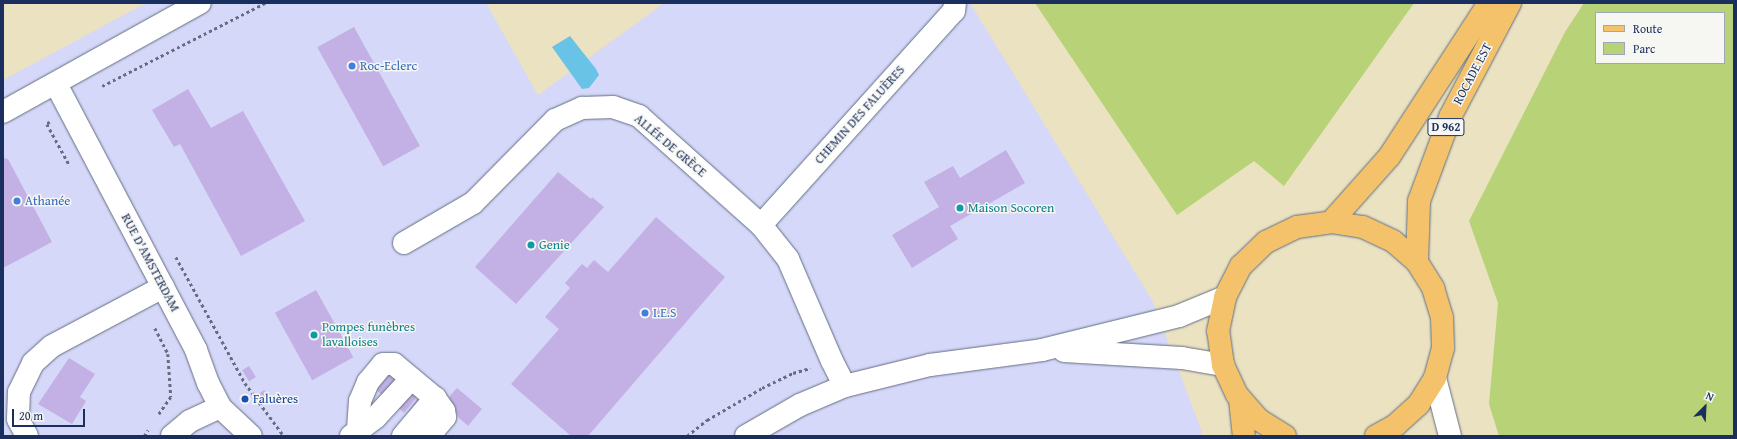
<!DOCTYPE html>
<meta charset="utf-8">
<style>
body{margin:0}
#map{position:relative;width:1737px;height:439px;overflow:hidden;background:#eae2c1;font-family:"Gentium Book Plus",serif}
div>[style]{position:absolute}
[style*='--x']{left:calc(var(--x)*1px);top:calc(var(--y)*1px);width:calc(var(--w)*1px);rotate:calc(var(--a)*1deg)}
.built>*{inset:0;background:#d5d8f9}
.green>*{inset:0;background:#b8d277}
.water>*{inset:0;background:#69c3e7}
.building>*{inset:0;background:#c3b0e4;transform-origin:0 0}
.path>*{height:2.5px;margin-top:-1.25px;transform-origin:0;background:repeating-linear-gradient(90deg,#636e81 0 3px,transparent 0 6px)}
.roads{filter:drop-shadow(0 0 1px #636e81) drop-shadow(0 0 1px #636e81)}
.minor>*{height:22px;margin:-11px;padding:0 11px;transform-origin:11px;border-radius:11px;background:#fff}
.major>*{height:22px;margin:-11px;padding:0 11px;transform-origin:11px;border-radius:11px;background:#f3c26a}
.dots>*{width:11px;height:11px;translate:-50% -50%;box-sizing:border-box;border:2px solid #f6f6f2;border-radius:50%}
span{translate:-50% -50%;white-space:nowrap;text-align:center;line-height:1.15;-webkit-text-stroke:3px #f6f6f2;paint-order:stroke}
.shield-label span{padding:1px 3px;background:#f6f6f2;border:1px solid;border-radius:3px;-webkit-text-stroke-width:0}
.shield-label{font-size:12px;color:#1b2f5e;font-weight:700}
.shop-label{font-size:13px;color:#366cbe}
.left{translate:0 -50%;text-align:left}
.street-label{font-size:13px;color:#1b2f5e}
.culture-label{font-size:13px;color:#0d838f}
.transit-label{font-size:13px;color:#164399}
.frame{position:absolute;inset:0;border:4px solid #1b2f5e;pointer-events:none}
.legend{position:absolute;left:1595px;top:12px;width:130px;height:52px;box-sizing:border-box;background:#f6f6f2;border:1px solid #9ea6b7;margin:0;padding:5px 7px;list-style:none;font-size:12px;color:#1b2f5e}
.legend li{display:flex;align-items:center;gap:8px;height:20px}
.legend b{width:20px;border:1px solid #9ea6b7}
.north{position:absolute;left:1685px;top:387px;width:40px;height:40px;-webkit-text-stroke:3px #f6f6f2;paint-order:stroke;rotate:24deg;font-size:11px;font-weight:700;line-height:16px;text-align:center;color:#1b2f5e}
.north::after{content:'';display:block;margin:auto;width:14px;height:18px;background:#1b2f5e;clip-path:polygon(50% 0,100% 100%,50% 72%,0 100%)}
.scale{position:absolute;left:12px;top:409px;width:73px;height:18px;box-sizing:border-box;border:2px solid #1b2f5e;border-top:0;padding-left:5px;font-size:12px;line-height:14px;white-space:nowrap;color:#1b2f5e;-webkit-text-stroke:3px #f6f6f2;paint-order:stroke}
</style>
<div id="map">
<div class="built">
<i style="clip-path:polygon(146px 3px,486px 3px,538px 95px,664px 3px,970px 3px,1152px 300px,1202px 432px,1201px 436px,4px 436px,3px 80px)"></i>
</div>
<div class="green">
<i style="clip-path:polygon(1035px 3px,1414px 3px,1284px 186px,1254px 161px,1177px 215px)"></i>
<i style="clip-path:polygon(evenodd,1584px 3px,1734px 3px,1734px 436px,1499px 436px,1489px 404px,1498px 303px,1469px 221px,1565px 32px,1584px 3px,1596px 13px,1724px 13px,1724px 63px,1596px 63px,1596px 13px)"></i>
</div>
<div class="water">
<i style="clip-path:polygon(570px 36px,596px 69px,599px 75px,589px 88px,582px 89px,552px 47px)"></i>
</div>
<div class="building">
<i style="left:354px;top:27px;width:136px;height:42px;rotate:61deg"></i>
<i style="clip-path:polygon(188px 89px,211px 128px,243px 111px,305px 221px,241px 256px,180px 144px,174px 147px,152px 110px)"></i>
<i style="clip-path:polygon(1006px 150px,1025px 183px,950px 226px,958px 239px,912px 268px,892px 235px,939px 207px,924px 182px,953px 166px,960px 178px)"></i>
<i style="clip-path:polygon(3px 158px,8px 159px,52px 242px,3px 268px)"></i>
<i style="clip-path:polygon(558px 172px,591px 199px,592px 197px,604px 207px,516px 304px,475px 267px)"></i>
<i style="clip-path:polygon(656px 217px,725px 277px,588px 436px,571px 436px,511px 384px,559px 329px,545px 317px,570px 288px,565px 283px,582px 264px,587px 268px,594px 260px,608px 272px)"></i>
<i style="left:316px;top:290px;width:77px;height:47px;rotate:61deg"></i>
<i style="clip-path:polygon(69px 358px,95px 374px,80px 397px,86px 401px,72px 424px,38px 404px)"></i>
<i style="left:249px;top:366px;width:13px;height:8px;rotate:58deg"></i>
<i style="left:390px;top:373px;width:36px;height:22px;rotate:39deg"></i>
<i style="clip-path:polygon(457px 388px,482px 409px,468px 426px,458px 417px,449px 397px)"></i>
<i style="clip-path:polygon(264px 390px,272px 401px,268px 405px,259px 394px)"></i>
<i style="left:418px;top:398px;width:9px;height:18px;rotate:36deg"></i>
</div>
<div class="path">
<i style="--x:102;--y:86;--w:183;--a:-27"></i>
<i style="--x:50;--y:122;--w:4;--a:146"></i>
<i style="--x:47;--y:124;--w:48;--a:61.3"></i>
<i style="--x:176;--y:257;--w:144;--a:61.3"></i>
<i style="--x:245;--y:383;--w:66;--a:53.7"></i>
<i style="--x:155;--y:328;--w:29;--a:63"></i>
<i style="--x:168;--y:354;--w:43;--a:86"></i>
<i style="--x:171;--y:397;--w:21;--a:125"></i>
<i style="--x:144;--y:436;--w:7;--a:-56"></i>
<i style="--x:687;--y:436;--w:26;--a:-39"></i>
<i style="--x:707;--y:420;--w:64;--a:-30.2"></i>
<i style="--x:762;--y:388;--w:34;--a:-26"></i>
<i style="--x:793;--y:373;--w:18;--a:-16"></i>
</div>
<div class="roads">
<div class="minor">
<i style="--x:56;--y:84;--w:301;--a:62.2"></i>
<i style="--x:196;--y:350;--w:35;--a:70"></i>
<i style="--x:208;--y:383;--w:27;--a:63"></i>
<i style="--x:220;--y:407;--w:42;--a:43.1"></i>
<i style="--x:3;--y:112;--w:225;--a:-29"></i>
<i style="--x:761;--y:225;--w:288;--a:-48"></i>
<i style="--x:954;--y:11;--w:8;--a:-83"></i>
<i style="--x:404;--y:243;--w:80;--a:-30.1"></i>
<i style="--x:473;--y:203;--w:117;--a:-45.3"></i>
<i style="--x:555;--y:120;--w:30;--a:-24"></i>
<i style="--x:582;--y:108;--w:31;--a:-2"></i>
<i style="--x:613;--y:107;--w:28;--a:19"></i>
<i style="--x:639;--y:116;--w:164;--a:41.8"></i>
<i style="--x:761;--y:225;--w:43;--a:51.5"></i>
<i style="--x:788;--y:259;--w:111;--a:66.7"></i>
<i style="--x:832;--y:361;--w:28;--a:63"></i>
<i style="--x:1064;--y:351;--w:118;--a:3.4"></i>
<i style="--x:1182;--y:358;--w:42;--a:9.7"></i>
<i style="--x:1435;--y:378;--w:60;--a:75.5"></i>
<i style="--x:358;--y:429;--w:28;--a:-86"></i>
<i style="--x:360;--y:401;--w:21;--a:-67"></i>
<i style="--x:368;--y:382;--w:23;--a:-50"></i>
<i style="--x:383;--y:364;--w:11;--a:0"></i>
<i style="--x:394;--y:364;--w:53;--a:39.7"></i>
<i style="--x:435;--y:398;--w:16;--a:55"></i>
<i style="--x:444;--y:411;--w:6;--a:81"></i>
<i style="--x:445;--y:417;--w:25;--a:130"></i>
<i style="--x:27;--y:436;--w:19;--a:-118"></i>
<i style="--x:18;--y:419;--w:27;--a:-88"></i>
<i style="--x:19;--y:392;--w:32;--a:-64"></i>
<i style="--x:33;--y:363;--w:25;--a:-42"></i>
<i style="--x:52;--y:346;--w:126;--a:-28"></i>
<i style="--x:172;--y:436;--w:23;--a:-40"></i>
<i style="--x:190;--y:421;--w:33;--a:-25"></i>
<i style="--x:351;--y:436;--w:31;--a:-37"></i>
<i style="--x:376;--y:417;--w:52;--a:-47.4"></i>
<i style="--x:403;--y:436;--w:50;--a:-49.9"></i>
<i style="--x:746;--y:436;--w:62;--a:-29.9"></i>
<i style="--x:800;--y:405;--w:49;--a:-22.9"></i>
<i style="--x:845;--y:386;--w:88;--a:-13.9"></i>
<i style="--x:930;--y:365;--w:113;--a:-7.6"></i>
<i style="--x:1042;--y:350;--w:141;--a:-13.9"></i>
<i style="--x:1179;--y:316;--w:50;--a:-22.4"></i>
</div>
<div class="major">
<i style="--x:1331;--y:222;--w:87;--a:-48.3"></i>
<i style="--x:1389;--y:157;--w:184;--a:-57"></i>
<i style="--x:1417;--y:262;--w:61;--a:-88.1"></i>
<i style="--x:1419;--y:201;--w:90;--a:-69.7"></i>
<i style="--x:1450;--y:117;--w:129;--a:-62.2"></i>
<i style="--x:1240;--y:399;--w:37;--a:84"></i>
<i style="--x:1285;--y:436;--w:31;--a:-148"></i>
<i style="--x:1259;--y:420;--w:33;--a:-131"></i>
<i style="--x:1237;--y:395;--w:33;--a:-115"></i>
<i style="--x:1223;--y:365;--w:34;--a:-98"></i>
<i style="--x:1218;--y:331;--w:35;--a:-78"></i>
<i style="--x:1225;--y:297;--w:35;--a:-63"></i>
<i style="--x:1241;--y:266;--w:35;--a:-44"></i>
<i style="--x:1266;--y:242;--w:34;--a:-26"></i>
<i style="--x:1297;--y:227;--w:34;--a:-8"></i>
<i style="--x:1331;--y:222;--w:32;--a:9"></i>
<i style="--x:1363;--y:227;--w:33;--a:25"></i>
<i style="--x:1393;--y:241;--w:32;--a:41"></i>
<i style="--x:1417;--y:262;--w:31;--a:58"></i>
<i style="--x:1433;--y:288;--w:31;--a:73"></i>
<i style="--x:1442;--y:318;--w:30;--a:88"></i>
<i style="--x:1443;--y:348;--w:31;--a:105"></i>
<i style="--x:1435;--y:378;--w:31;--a:122"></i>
<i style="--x:1419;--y:404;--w:31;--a:138"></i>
<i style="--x:1396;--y:425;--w:23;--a:151"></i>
</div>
</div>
<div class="dots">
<i style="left:352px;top:66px;background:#3f7fe0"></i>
<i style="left:17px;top:201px;background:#3f7fe0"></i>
<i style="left:960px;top:208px;background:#0f9aa8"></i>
<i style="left:531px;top:245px;background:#0f9aa8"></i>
<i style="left:645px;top:313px;background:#3f7fe0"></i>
<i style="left:314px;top:335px;background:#0f9aa8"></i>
<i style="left:245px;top:399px;background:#1a4fb4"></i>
</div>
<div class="shield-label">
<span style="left:1446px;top:127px">D 962</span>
</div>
<div class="shop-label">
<span class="left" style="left:360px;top:66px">Roc-Eclerc</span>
<span class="left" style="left:25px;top:201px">Athanée</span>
<span class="left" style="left:653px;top:313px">I.E.S</span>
</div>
<div class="street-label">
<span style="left:1473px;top:74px;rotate:-62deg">ROCADE EST</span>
<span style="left:860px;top:115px;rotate:-48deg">CHEMIN DES FALUÈRES</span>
<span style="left:670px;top:146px;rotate:40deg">ALLÉE DE GRÈCE</span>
<span style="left:150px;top:263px;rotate:62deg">RUE D'AMSTERDAM</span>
</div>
<div class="culture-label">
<span class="left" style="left:968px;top:208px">Maison Socoren</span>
<span class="left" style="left:539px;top:245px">Genie</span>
<span class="left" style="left:322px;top:335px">Pompes funèbres<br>lavalloises</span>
</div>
<div class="transit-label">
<span class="left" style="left:253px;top:399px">Faluères</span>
</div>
<div class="frame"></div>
<ul class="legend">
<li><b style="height:5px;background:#f3c26a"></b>Route</li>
<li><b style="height:11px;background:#b8d277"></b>Parc</li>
</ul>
<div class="north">N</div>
<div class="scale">20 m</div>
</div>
